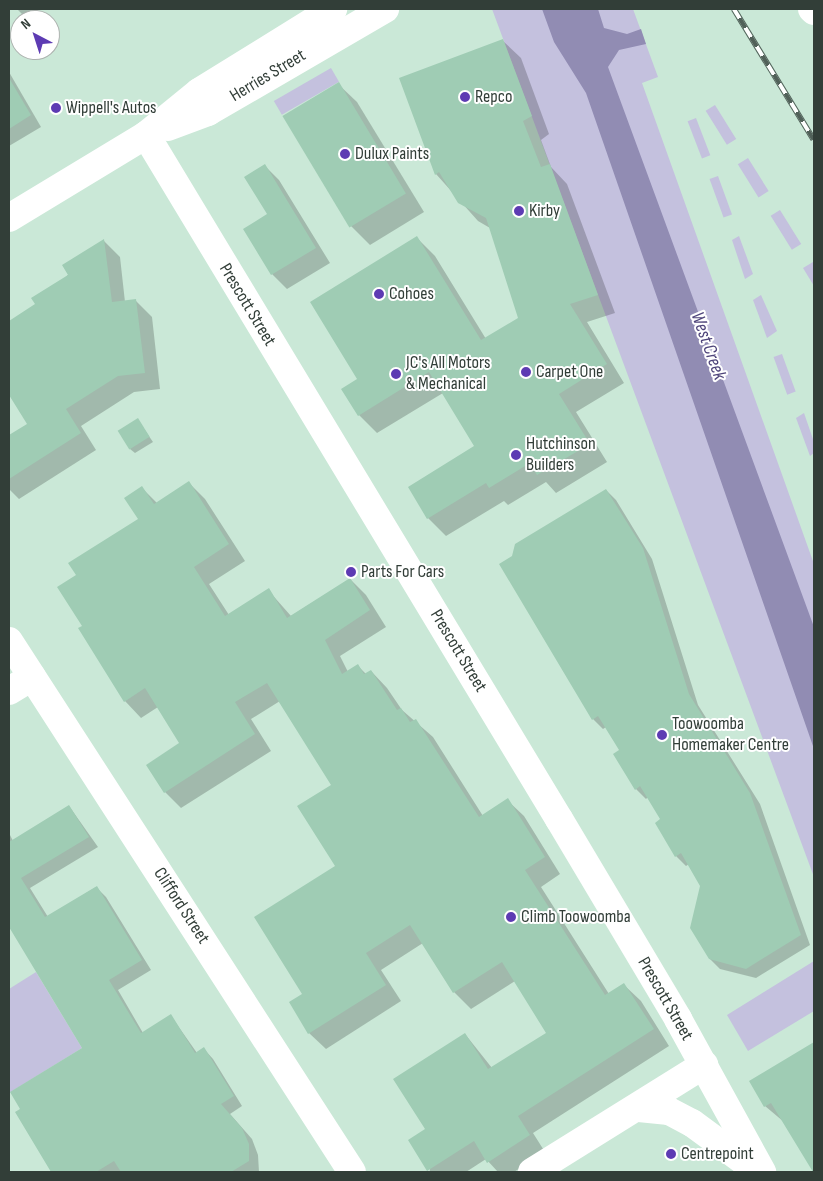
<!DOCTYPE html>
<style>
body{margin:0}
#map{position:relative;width:823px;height:1181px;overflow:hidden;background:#cae8d7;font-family:"Sofia Sans Condensed",sans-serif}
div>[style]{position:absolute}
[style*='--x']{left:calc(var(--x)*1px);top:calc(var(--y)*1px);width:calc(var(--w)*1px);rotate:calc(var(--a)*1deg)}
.green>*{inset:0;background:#c4c1de;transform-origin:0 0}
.water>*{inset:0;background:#918cb3}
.shadow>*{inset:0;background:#0003}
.building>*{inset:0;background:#9fccb4;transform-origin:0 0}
.minor>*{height:28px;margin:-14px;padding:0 14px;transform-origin:14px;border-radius:14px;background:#fff}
.major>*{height:28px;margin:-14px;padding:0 14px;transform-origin:14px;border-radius:14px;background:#fff}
.rail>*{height:5.5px;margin-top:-2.75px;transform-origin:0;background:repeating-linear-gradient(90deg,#fff 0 11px,#516159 0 22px);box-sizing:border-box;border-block:1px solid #516159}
.dots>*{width:14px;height:14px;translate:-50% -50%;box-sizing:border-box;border:2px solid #fff;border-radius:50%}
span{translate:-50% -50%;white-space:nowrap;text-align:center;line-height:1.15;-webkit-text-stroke:4px #fff;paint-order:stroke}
.street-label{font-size:18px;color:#323e38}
.poi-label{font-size:18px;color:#323e38}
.left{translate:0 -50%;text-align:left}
.water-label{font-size:19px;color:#4e447a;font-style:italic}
.frame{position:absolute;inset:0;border:10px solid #323e38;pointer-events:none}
.north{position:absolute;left:10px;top:10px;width:50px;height:50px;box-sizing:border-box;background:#fff;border:1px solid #adb2af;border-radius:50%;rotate:320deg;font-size:14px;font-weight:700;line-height:20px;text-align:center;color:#323e38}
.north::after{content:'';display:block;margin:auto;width:18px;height:22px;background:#5d3bb3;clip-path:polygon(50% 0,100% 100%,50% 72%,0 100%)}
</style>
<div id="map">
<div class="green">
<i style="clip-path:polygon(492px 9px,633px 9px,658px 77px,642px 83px,814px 564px,814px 877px)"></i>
<i style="left:331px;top:68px;width:16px;height:66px;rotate:60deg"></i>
<i style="left:715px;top:105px;width:40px;height:11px;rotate:58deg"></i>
<i style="left:696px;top:118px;width:40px;height:9px;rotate:69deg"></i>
<i style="left:748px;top:158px;width:39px;height:12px;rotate:58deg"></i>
<i style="left:718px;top:176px;width:41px;height:9px;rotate:70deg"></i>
<i style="left:780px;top:210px;width:40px;height:11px;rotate:58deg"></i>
<i style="clip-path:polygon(739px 236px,753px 274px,745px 279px,732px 240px)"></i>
<i style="clip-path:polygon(813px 262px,814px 265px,814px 286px,803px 268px)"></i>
<i style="clip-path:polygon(761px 295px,777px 331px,767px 338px,753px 300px)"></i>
<i style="left:782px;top:354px;width:40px;height:9px;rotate:70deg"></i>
<i style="clip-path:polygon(804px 413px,814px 442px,814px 453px,810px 456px,796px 418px)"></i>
<i style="clip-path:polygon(814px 961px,814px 1011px,748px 1051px,727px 1015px)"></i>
<i style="clip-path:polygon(36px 972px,82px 1048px,9px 1093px,9px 989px)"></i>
</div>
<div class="water">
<i style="clip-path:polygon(542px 9px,598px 9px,604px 28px,627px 34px,641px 29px,646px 44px,619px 50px,608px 67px,814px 627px,814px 749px,586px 93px,554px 42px)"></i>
</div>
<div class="shadow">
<i style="clip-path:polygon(17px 9px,40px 9px,25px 17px)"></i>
<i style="clip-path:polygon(503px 41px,521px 58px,549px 134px,541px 140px,551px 167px,567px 184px,615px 313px,587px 322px,624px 383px,576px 412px,607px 462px,556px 493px,546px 482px,508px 505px,504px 501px,446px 536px,428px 518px,410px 487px,476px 446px,443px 393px,377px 433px,359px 415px,343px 389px,359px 379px,417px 238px,435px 256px,486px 339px,520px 318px,490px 228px,478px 221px,436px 174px,401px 79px)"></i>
<i style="clip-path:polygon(9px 72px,41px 127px,9px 146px)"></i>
<i style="clip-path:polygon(338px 84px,357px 102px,424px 212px,370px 245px,351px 226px,285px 116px)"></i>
<i style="clip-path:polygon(265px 166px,279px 180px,330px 263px,287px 289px,272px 274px,245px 229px,269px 215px)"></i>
<i style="clip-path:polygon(104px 241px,120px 257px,125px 302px,135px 300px,152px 317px,160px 389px,134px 392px,81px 426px,96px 450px,19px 499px,9px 489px,9px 437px,29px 424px,9px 393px,9px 322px,37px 304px)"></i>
<i style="clip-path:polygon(138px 420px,153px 442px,135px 453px,130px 449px)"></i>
<i style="clip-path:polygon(189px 483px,205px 499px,245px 561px,209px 584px,229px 615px,268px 590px,291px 616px,350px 579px,366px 595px,386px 627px,340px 656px,348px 672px,358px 666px,366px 674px,371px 671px,387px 688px,402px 710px,433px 737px,483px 816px,507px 800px,524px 816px,560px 874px,541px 887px,609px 994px,624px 985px,641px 1001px,669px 1046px,533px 1133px,545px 1152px,514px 1172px,498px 1172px,486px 1159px,466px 1172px,430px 1172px,427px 1129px,465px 1034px,492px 1068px,548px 1033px,515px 981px,471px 1009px,454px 992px,423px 943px,381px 970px,401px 1001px,326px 1049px,309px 1033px,304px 994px,336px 866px,333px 785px,280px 701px,251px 719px,271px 751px,181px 808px,165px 792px,181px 743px,158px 707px,141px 718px,125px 701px,84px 626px,77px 576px,139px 520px,142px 488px,157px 503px)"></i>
<i style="clip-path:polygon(606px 490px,616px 500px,652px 559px,698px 705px,760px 804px,810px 945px,756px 978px,720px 969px,710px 959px,702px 886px,689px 864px,686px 866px,676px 856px,662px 820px,648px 797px,646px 799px,636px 789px,620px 750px,606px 727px,603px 729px,593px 719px)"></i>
<i style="clip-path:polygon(69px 806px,98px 847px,30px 888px,48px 917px,96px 887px,106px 897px,151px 970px,118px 990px,143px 1033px,171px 1016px,197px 1053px,204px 1049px,213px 1059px,242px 1106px,230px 1114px,252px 1139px,258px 1155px,259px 1172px,53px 1172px,17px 1113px,84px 1048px,9px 925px,9px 833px,13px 841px)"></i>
<i style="clip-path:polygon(814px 1044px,814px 1169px,784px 1122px,765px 1106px,751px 1082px)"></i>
</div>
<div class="building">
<i style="clip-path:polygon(503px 39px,532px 116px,523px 121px,541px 167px,550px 164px,598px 295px,570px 304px,607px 364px,559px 394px,590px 444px,537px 475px,530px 463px,489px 488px,486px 483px,427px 519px,408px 487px,474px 446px,429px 372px,358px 416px,341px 389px,357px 379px,310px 302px,417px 236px,481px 340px,518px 318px,486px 218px,458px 203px,439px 172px,435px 175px,399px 78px)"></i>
<i style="clip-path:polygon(9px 78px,31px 115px,9px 129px)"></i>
<i style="left:339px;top:82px;width:130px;height:66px;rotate:59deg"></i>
<i style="clip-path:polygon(265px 164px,316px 248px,271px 275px,243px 229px,267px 214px,244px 177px)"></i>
<i style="clip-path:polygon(104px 239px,112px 302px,136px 299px,145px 373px,118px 376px,66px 409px,81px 433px,9px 479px,9px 435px,27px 424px,9px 395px,9px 321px,35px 304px,31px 298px,68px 275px,62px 265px)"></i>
<i style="left:138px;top:418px;width:22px;height:24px;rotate:58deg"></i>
<i style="clip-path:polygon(189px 481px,229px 544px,194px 567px,225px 616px,269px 588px,287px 618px,350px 578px,370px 610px,325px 640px,342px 674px,358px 664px,364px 674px,371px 670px,397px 710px,401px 708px,410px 722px,416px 719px,479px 817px,508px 798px,545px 857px,525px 870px,605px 995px,624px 983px,654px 1029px,518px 1116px,530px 1135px,487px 1163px,474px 1141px,427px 1171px,408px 1140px,425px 1129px,393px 1079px,465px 1033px,488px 1069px,546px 1033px,502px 962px,453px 993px,410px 925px,366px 953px,386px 985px,308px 1034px,289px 1002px,302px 994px,254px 917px,335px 866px,297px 806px,331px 785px,267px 683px,235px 702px,255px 734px,164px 793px,146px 765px,179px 743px,145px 688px,124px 702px,78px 628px,82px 626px,57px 587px,76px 575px,68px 563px,138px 519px,124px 498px,142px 486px,154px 504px)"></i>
<i style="clip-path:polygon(606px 489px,643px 548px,689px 694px,750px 793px,801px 935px,746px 969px,709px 959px,690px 928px,700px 886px,681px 853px,675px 857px,655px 823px,660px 819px,640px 786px,635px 790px,613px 754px,619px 750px,598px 716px,592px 720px,499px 564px,512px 556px,515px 544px)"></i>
<i style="clip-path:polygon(69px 805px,89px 837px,21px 878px,45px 917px,97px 886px,142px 960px,109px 980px,141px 1033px,171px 1014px,195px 1053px,204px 1047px,234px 1096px,221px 1104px,242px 1128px,249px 1144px,249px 1161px,231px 1172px,121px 1172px,114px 1161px,96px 1172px,51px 1172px,15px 1112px,20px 1109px,10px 1092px,82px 1048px,9px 927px,9px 842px)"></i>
<i style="clip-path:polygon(814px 1042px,814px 1172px,813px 1172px,771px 1103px,764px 1107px,749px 1081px)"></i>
</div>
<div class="minor">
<i style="--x:812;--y:9;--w:3;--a:45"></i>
<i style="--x:146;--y:135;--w:799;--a:58.88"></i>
<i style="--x:559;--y:819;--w:233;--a:59.2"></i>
<i style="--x:678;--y:1019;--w:175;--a:61.2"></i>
<i style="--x:9;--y:641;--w:632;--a:57.14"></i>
<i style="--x:9;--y:691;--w:27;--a:-31"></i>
<i style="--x:639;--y:1108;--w:30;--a:6"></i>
<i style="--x:669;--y:1111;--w:26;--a:28"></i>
<i style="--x:692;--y:1123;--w:79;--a:36.3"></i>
<i style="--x:532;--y:1172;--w:203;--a:-31.9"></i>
</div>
<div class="major">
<i style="--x:168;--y:127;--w:43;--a:-20.6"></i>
<i style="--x:208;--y:112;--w:205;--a:-30.2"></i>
<i style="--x:9;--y:218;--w:160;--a:-31.2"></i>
<i style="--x:146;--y:135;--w:68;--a:-39.1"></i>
<i style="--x:199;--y:92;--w:158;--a:-31.8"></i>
</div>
<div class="rail">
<i style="--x:734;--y:9;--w:153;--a:58.6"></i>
</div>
<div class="dots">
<i style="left:465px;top:97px;background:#5d3bb3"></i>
<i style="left:56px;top:108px;background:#5d3bb3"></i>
<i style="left:345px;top:154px;background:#5d3bb3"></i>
<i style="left:519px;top:211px;background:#5d3bb3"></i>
<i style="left:379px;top:294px;background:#5d3bb3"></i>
<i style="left:526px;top:372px;background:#5d3bb3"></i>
<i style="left:396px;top:374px;background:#5d3bb3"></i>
<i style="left:516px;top:455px;background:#5d3bb3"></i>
<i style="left:351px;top:572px;background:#5d3bb3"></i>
<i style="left:662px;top:735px;background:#5d3bb3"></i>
<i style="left:511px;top:917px;background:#5d3bb3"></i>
<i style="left:671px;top:1154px;background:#5d3bb3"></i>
</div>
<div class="street-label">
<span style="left:268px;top:76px;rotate:-31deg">Herries Street</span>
<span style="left:247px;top:305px;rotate:59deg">Prescott Street</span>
<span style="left:458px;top:651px;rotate:59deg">Prescott Street</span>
<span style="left:181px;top:906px;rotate:57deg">Clifford Street</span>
<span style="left:665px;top:999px;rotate:60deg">Prescott Street</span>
</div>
<div class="poi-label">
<span class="left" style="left:475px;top:97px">Repco</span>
<span class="left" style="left:66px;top:108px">Wippell's Autos</span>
<span class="left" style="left:355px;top:154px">Dulux Paints</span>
<span class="left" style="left:529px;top:211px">Kirby</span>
<span class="left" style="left:389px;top:294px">Cohoes</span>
<span class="left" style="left:406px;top:374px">JC's All Motors<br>&amp; Mechanical</span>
<span class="left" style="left:536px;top:372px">Carpet One</span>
<span class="left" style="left:526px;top:455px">Hutchinson<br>Builders</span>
<span class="left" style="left:361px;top:572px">Parts For Cars</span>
<span class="left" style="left:672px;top:735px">Toowoomba<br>Homemaker Centre</span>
<span class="left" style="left:521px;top:917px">Climb Toowoomba</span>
<span class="left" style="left:681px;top:1154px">Centrepoint</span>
</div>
<div class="water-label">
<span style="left:708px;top:346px;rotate:70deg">West Creek</span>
</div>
<div class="frame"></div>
<div class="north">N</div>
</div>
